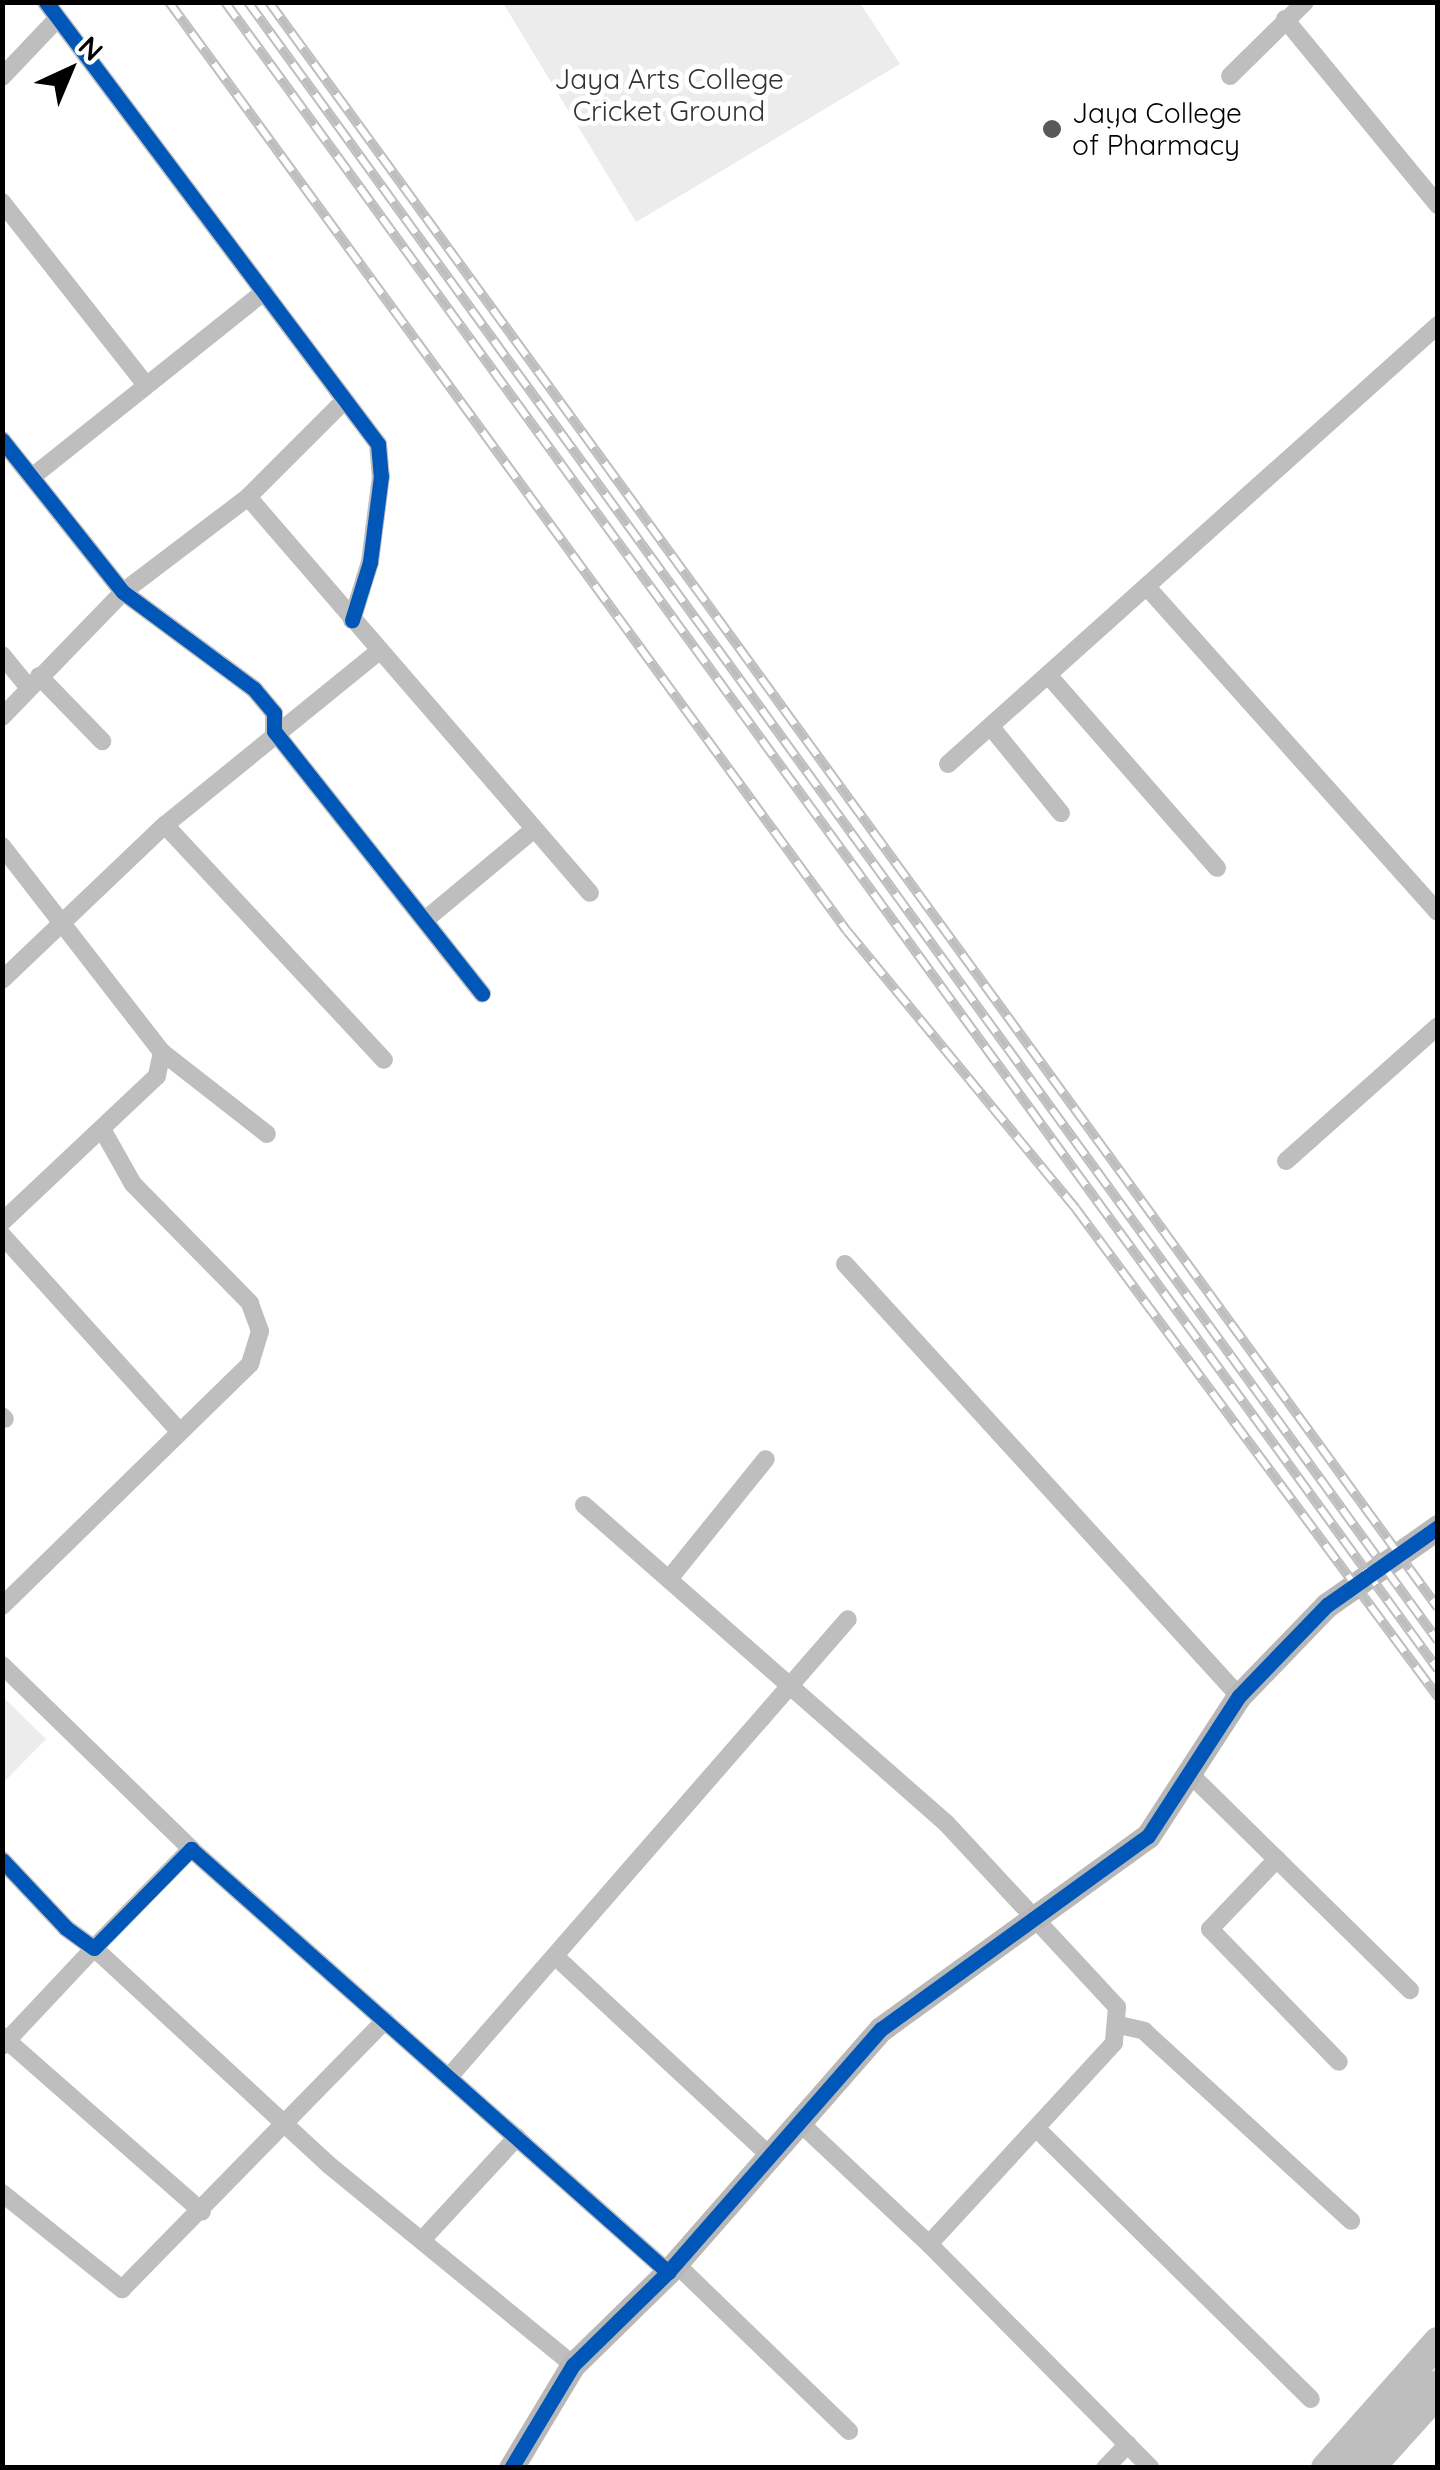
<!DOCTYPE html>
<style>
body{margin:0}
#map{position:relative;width:1440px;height:2470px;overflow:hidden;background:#fff;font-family:Quicksand,sans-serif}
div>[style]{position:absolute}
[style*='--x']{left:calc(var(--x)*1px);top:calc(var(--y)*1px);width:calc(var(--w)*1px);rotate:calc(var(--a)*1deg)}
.green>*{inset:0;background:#ececec}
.street>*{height:18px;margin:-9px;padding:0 9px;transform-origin:9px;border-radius:9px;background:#bebebe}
.secondary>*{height:25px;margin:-12.5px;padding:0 12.5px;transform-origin:12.5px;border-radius:12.5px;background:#b8b8b8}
.primary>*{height:30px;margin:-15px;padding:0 15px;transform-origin:15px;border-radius:15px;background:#bebebe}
.highway>*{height:35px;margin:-17.5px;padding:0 17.5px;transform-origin:17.5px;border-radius:17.5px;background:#bebebe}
.rail>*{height:10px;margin-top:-5px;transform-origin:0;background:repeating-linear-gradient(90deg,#fff 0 19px,#bebebe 0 38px);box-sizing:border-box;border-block:2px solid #bebebe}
.cycleway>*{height:15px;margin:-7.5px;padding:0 7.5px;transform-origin:7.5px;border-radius:7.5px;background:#0057b8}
.dots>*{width:28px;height:28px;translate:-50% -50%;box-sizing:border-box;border:5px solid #fff;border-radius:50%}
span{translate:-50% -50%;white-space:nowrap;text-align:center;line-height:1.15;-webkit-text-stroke:10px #fff;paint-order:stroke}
.park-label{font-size:28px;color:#333}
.poi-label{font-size:28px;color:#000}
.left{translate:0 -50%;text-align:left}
.frame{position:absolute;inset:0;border:5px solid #000;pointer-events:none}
.north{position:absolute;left:20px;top:20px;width:100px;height:100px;-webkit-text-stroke:8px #fff;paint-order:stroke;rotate:44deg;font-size:28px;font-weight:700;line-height:40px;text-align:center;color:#000}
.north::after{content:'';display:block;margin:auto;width:35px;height:45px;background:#000;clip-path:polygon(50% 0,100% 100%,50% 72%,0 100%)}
</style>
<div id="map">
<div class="green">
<i style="clip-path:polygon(503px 3px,860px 3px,900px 64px,636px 222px)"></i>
<i style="clip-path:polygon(2px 1696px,46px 1739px,3px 1783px,2px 1783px)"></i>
</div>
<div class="street">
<i style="--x:46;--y:2;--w:553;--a:53.09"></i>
<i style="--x:378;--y:444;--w:32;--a:85"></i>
<i style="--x:381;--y:476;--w:87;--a:97.3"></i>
<i style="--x:370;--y:562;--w:61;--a:107.2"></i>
<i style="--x:1285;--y:19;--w:241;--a:50.6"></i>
<i style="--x:1230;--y:76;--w:105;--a:-44.6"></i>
<i style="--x:2;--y:77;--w:80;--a:-46.5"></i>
<i style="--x:2;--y:202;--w:233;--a:51.8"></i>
<i style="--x:2;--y:440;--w:194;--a:51.5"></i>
<i style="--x:123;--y:592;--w:163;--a:36.5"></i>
<i style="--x:254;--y:689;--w:31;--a:50"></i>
<i style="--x:274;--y:713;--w:18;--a:90"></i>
<i style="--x:274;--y:731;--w:335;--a:51.6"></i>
<i style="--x:32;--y:477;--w:297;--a:-38.6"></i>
<i style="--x:248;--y:497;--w:523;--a:49.18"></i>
<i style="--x:1147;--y:587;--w:436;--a:48.2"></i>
<i style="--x:2;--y:655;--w:43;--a:50.7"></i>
<i style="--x:39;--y:676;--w:91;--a:45.9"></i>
<i style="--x:1049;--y:676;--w:255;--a:48.8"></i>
<i style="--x:2;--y:717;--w:174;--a:-45.9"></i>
<i style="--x:123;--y:592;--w:157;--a:-37.2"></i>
<i style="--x:248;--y:497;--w:137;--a:-45"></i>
<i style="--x:991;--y:727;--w:111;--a:50.9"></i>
<i style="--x:948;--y:764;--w:658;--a:-41.86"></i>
<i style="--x:165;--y:825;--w:321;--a:47"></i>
<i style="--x:2;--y:846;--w:261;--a:52.2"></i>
<i style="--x:162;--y:1052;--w:25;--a:102"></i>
<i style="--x:157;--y:1076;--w:213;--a:136.7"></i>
<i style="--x:425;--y:920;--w:141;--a:-39.8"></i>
<i style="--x:2;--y:980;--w:225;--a:-43.6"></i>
<i style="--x:165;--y:825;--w:276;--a:-39.1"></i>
<i style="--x:162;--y:1052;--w:133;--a:38"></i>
<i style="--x:1286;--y:1161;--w:203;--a:-41.6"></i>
<i style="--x:2;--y:1235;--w:261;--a:47.9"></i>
<i style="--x:845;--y:1264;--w:585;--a:47.63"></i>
<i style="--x:2;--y:1416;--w:4;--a:45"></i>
<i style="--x:584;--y:1505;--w:482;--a:41.3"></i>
<i style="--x:946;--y:1823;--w:251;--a:47.1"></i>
<i style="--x:1117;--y:2007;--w:36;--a:95"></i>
<i style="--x:1114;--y:2043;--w:273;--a:132.6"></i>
<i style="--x:929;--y:2244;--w:178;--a:-136.8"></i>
<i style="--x:669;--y:1579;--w:154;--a:-51.1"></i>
<i style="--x:2;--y:1606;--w:347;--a:-44.3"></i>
<i style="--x:250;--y:1364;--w:34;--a:-73"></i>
<i style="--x:260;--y:1331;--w:30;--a:-110"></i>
<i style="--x:250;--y:1303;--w:167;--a:-134.5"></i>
<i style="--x:133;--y:1184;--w:63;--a:-119.4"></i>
<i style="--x:2;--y:1665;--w:264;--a:44.2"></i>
<i style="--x:1191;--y:1775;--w:307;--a:44.5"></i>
<i style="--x:1277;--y:1859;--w:97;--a:133.7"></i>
<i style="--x:1210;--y:1929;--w:185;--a:45.9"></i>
<i style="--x:2;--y:1860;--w:93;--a:46.7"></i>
<i style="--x:66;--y:1928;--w:34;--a:36"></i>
<i style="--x:94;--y:1948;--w:139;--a:-45.6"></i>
<i style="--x:191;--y:1849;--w:638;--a:41.57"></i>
<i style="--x:556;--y:1957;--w:292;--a:42.9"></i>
<i style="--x:1119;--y:2025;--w:26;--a:13"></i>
<i style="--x:1144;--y:2031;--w:281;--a:42.5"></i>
<i style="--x:2;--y:2036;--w:266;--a:41.3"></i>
<i style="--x:2;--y:2046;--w:134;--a:-46.8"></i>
<i style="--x:94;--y:1948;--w:320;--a:42.7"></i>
<i style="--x:329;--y:2165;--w:315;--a:39.3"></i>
<i style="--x:449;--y:2077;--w:607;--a:-48.94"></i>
<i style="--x:1036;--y:2128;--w:386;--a:44.6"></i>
<i style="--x:2;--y:2193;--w:154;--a:38.7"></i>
<i style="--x:122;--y:2289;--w:376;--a:-45.6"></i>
<i style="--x:422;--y:2240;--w:140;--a:-47.3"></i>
<i style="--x:929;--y:2244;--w:315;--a:45.3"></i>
<i style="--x:675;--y:2263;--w:242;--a:44"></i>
<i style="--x:1105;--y:2468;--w:33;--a:-46"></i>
</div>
<div class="secondary">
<i style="--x:511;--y:2468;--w:120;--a:-59"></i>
<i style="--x:573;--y:2365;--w:133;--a:-44.4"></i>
<i style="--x:668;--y:2272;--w:323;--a:-48.8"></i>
<i style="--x:881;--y:2029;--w:329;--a:-35.9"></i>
<i style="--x:1148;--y:1836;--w:167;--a:-57"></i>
<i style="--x:1239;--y:1696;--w:127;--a:-46"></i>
<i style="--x:1327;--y:1605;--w:136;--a:-35.1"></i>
</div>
<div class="primary">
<i style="--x:1326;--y:2468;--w:169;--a:-48.4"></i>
</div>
<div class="highway">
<i style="--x:1365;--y:2468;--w:109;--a:-48"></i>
</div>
<div class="rail">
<i style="--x:169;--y:2;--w:1150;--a:53.88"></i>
<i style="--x:847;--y:931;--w:360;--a:50.5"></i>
<i style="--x:1076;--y:1209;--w:608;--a:53.43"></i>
<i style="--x:225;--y:2;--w:2062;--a:53.97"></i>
<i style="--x:248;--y:2;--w:2025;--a:54.02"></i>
<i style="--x:269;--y:2;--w:1986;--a:53.95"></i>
</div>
<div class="cycleway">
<i style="--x:46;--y:2;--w:553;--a:53.09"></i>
<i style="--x:378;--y:444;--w:32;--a:85"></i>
<i style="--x:381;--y:476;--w:87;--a:97.3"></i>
<i style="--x:370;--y:562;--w:61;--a:107.2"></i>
<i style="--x:2;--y:440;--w:194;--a:51.5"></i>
<i style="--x:123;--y:592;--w:163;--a:36.5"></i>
<i style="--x:254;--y:689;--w:31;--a:50"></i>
<i style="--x:274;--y:713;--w:18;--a:90"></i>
<i style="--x:274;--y:731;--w:335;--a:51.6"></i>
<i style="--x:2;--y:1860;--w:93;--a:46.7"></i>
<i style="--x:66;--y:1928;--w:34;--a:36"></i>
<i style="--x:94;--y:1948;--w:139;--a:-45.6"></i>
<i style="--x:191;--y:1849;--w:638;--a:41.57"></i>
<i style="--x:511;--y:2468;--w:120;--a:-59"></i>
<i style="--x:573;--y:2365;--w:133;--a:-44.4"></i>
<i style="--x:668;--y:2272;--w:323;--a:-48.8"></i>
<i style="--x:881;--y:2029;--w:329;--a:-35.9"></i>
<i style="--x:1148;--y:1836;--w:167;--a:-57"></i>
<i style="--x:1239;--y:1696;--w:127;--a:-46"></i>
<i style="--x:1327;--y:1605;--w:136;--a:-35.1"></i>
</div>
<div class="dots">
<i style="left:1052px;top:129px;background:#595959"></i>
</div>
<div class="park-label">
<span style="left:669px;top:95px">Jaya Arts College<br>Cricket Ground</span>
</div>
<div class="poi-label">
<span class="left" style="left:1072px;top:129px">Jaya College<br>of Pharmacy</span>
</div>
<div class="frame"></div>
<div class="north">N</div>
</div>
